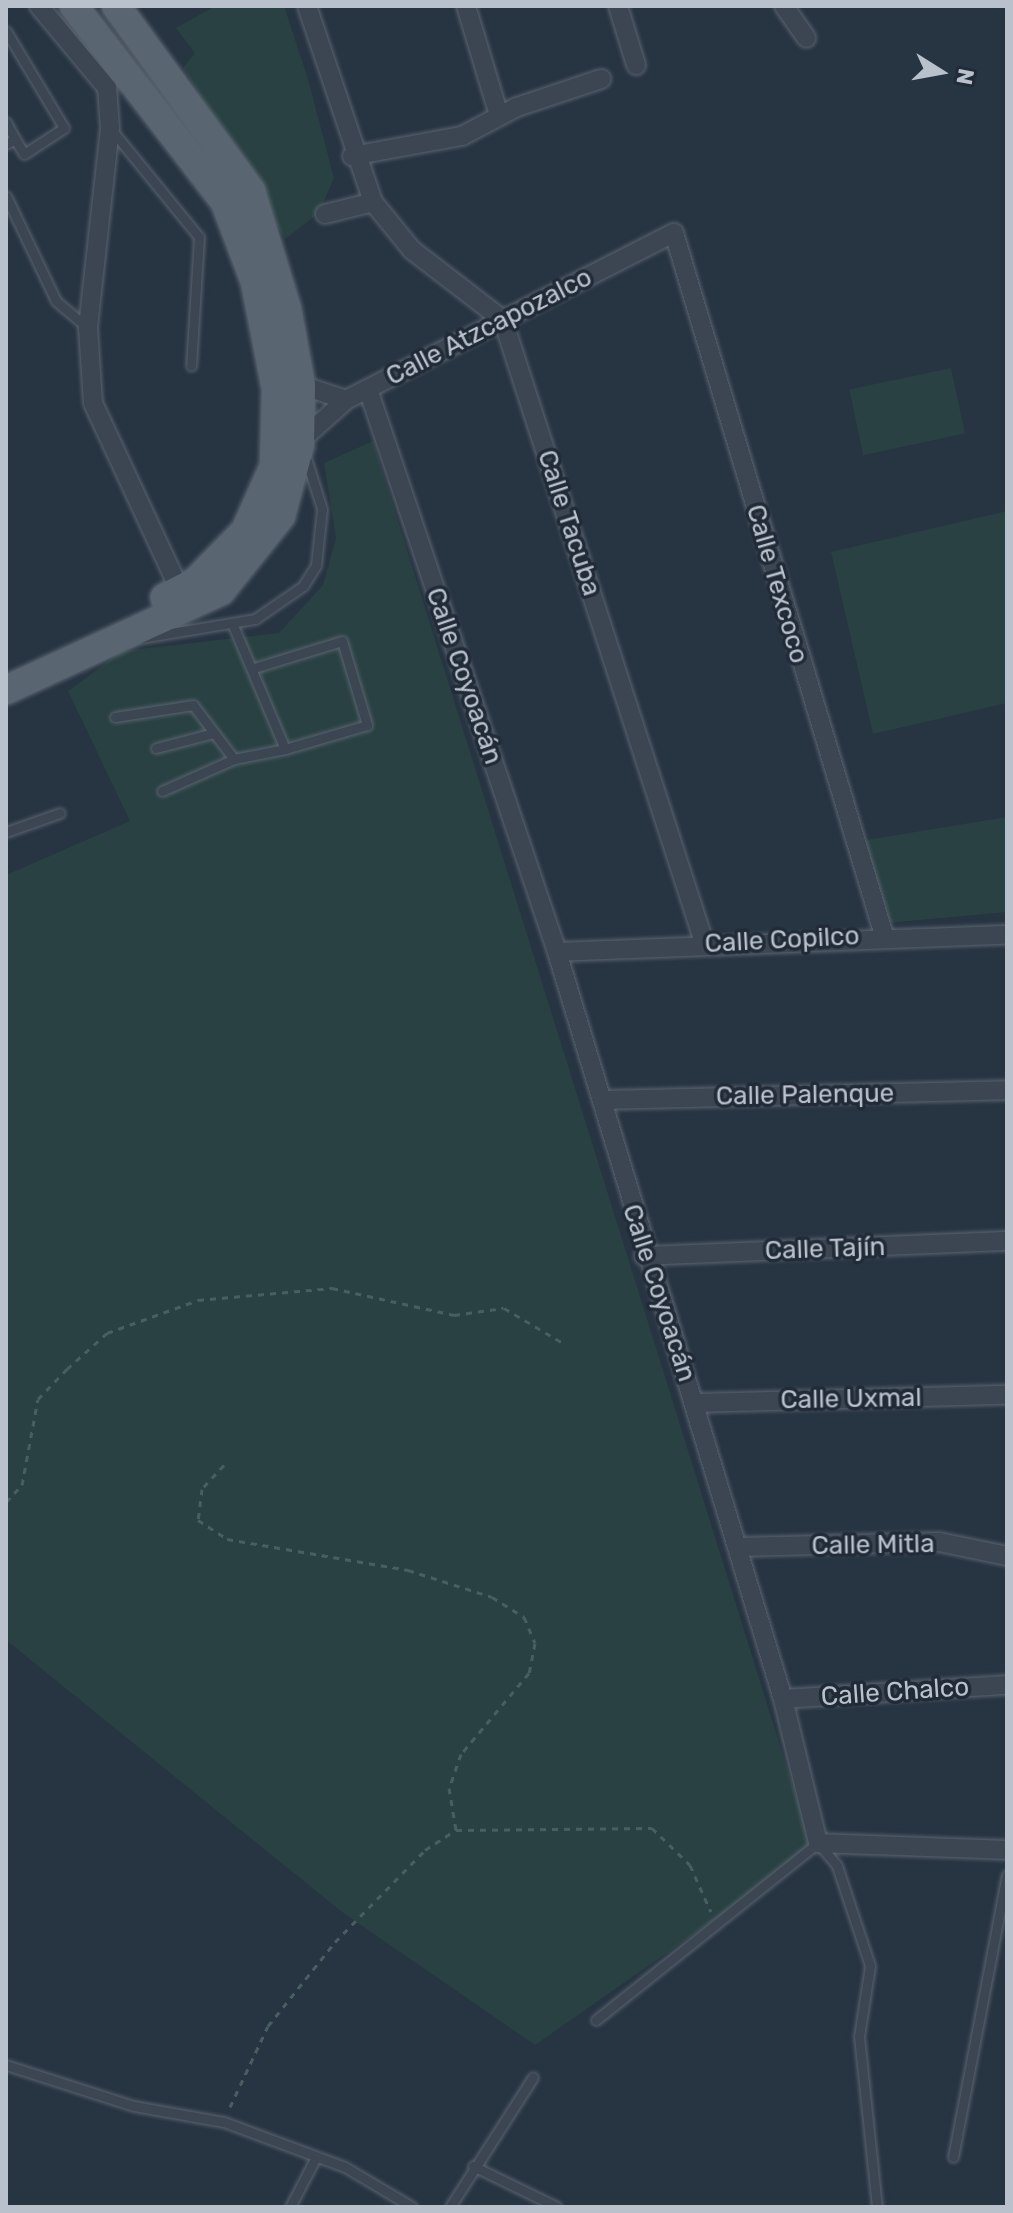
<!DOCTYPE html>
<meta charset="utf-8">
<style>
body{margin:0}
#map{position:relative;width:1013px;height:2213px;overflow:hidden;background:#273442;font-family:Rubik,sans-serif}
div>[style]{position:absolute}
[style*='--x']{left:calc(var(--x)*1px);top:calc(var(--y)*1px);width:calc(var(--w)*1px);rotate:calc(var(--a)*1deg)}
.green>*{inset:0;background:#294143;transform-origin:0 0}
.path>*{height:3px;margin-top:-1.5px;transform-origin:0;background:repeating-linear-gradient(90deg,#485e60 0 6px,transparent 0 12px)}
.roads{filter:drop-shadow(0 0 2px #5a646f) drop-shadow(0 0 2px #5a646f)}
.service>*{height:9px;margin:-4.5px;padding:0 4.5px;transform-origin:4.5px;border-radius:4.5px;background:#3c4652}
.minor>*{height:18px;margin:-9px;padding:0 9px;transform-origin:9px;border-radius:9px;background:#3c4652}
.primary>*{height:28px;margin:-14px;padding:0 14px;transform-origin:14px;border-radius:14px;background:#5a6572}
span{translate:-50% -50%;white-space:nowrap;text-align:center;line-height:1.15;-webkit-text-stroke:7px #202b37;paint-order:stroke}
.street-label{font-size:26px;color:#b9c1cc}
.frame{position:absolute;inset:0;border:8px solid #b9c1cc;pointer-events:none}
.north{position:absolute;left:901px;top:32px;width:80px;height:80px;-webkit-text-stroke:6px #202b37;paint-order:stroke;rotate:101deg;font-size:22px;font-weight:700;line-height:32px;text-align:center;color:#b9c1cc}
.north::after{content:'';display:block;margin:auto;width:28px;height:36px;background:#b9c1cc;clip-path:polygon(50% 0,100% 100%,50% 72%,0 100%)}
</style>
<div id="map">
<div class="green">
<i style="clip-path:polygon(215px 6px,284px 6px,308px 79px,334px 178px,319px 213px,285px 239px,183px 68px,195px 53px,176px 28px)"></i>
<i style="left:951px;top:368px;width:67px;height:104px;rotate:78deg"></i>
<i style="clip-path:polygon(373px 441px,813px 1851px,535px 2045px,342px 1912px,6px 1640px,6px 875px,130px 821px,68px 691px,122px 651px,279px 633px,323px 585px,336px 538px,324px 463px)"></i>
<i style="clip-path:polygon(1007px 511px,1007px 703px,873px 734px,831px 552px)"></i>
<i style="clip-path:polygon(1007px 817px,1007px 912px,886px 923px,860px 841px)"></i>
</div>
<div class="path">
<i style="--x:224;--y:1465;--w:33;--a:133"></i>
<i style="--x:202;--y:1489;--w:31;--a:97"></i>
<i style="--x:198;--y:1520;--w:35;--a:33"></i>
<i style="--x:227;--y:1539;--w:184;--a:9.7"></i>
<i style="--x:408;--y:1570;--w:88;--a:17.8"></i>
<i style="--x:492;--y:1597;--w:38;--a:32"></i>
<i style="--x:524;--y:1617;--w:28;--a:67"></i>
<i style="--x:535;--y:1643;--w:31;--a:101"></i>
<i style="--x:529;--y:1673;--w:106;--a:130"></i>
<i style="--x:461;--y:1754;--w:36;--a:109"></i>
<i style="--x:449;--y:1788;--w:43;--a:80.5"></i>
<i style="--x:6;--y:1502;--w:23;--a:-47"></i>
<i style="--x:22;--y:1485;--w:87;--a:-79.5"></i>
<i style="--x:38;--y:1399;--w:42;--a:-46"></i>
<i style="--x:67;--y:1369;--w:54;--a:-42"></i>
<i style="--x:107;--y:1333;--w:97;--a:-19.9"></i>
<i style="--x:198;--y:1300;--w:135;--a:-5.1"></i>
<i style="--x:332;--y:1288;--w:125;--a:12.5"></i>
<i style="--x:454;--y:1315;--w:50;--a:-8"></i>
<i style="--x:504;--y:1308;--w:69;--a:30.7"></i>
<i style="--x:230;--y:2107;--w:89;--a:-64.9"></i>
<i style="--x:268;--y:2026;--w:107;--a:-51.4"></i>
<i style="--x:335;--y:1942;--w:129;--a:-45.6"></i>
<i style="--x:425;--y:1850;--w:37;--a:-33"></i>
<i style="--x:456;--y:1830;--w:196;--a:-0.6"></i>
<i style="--x:652;--y:1828;--w:53;--a:44.2"></i>
<i style="--x:690;--y:1865;--w:51;--a:65.9"></i>
</div>
<div class="roads">
<div class="service">
<i style="--x:6;--y:31;--w:113;--a:59.1"></i>
<i style="--x:64;--y:128;--w:48;--a:147"></i>
<i style="--x:24;--y:154;--w:17;--a:-121"></i>
<i style="--x:6;--y:122;--w:19;--a:62"></i>
<i style="--x:15;--y:139;--w:10;--a:151"></i>
<i style="--x:110;--y:128;--w:141;--a:50.8"></i>
<i style="--x:199;--y:237;--w:129;--a:93.5"></i>
<i style="--x:6;--y:196;--w:116;--a:64.5"></i>
<i style="--x:56;--y:301;--w:42;--a:40.2"></i>
<i style="--x:141;--y:638;--w:116;--a:-9.5"></i>
<i style="--x:255;--y:619;--w:58;--a:-34.5"></i>
<i style="--x:303;--y:586;--w:25;--a:-58"></i>
<i style="--x:316;--y:565;--w:56;--a:-83.9"></i>
<i style="--x:322;--y:509;--w:57;--a:-107.5"></i>
<i style="--x:254;--y:668;--w:92;--a:-17.1"></i>
<i style="--x:342;--y:641;--w:88;--a:73.4"></i>
<i style="--x:367;--y:725;--w:85;--a:163.7"></i>
<i style="--x:115;--y:717;--w:79;--a:-8.7"></i>
<i style="--x:193;--y:705;--w:68;--a:52.8"></i>
<i style="--x:156;--y:748;--w:60;--a:-14.5"></i>
<i style="--x:162;--y:791;--w:79;--a:-24"></i>
<i style="--x:234;--y:759;--w:52;--a:-11.1"></i>
<i style="--x:285;--y:749;--w:134;--a:-112.8"></i>
<i style="--x:6;--y:832;--w:57;--a:-19.4"></i>
<i style="--x:596;--y:2020;--w:284;--a:-38.6"></i>
<i style="--x:818;--y:1843;--w:30;--a:50"></i>
<i style="--x:837;--y:1866;--w:105;--a:71.7"></i>
<i style="--x:870;--y:1966;--w:71;--a:98.9"></i>
<i style="--x:859;--y:2036;--w:172;--a:84"></i>
<i style="--x:6;--y:2065;--w:134;--a:17.8"></i>
<i style="--x:134;--y:2106;--w:91;--a:10.1"></i>
<i style="--x:224;--y:2122;--w:129;--a:20.4"></i>
<i style="--x:345;--y:2167;--w:78;--a:30.8"></i>
<i style="--x:953;--y:2157;--w:287;--a:-79.2"></i>
<i style="--x:473;--y:2166;--w:93;--a:26"></i>
<i style="--x:290;--y:2207;--w:56;--a:-62.5"></i>
<i style="--x:450;--y:2207;--w:154;--a:-57.4"></i>
</div>
<div class="minor">
<i style="--x:39;--y:6;--w:107;--a:50.3"></i>
<i style="--x:107;--y:88;--w:40;--a:85.7"></i>
<i style="--x:110;--y:128;--w:201;--a:96.3"></i>
<i style="--x:88;--y:328;--w:75;--a:86.2"></i>
<i style="--x:93;--y:403;--w:214;--a:65.1"></i>
<i style="--x:307;--y:6;--w:207;--a:71.4"></i>
<i style="--x:373;--y:202;--w:62;--a:50.9"></i>
<i style="--x:412;--y:250;--w:115;--a:37.6"></i>
<i style="--x:503;--y:320;--w:657;--a:72.09"></i>
<i style="--x:466;--y:6;--w:114;--a:73.2"></i>
<i style="--x:618;--y:6;--w:62;--a:73"></i>
<i style="--x:784;--y:6;--w:39;--a:55"></i>
<i style="--x:352;--y:156;--w:112;--a:-10.3"></i>
<i style="--x:462;--y:136;--w:62;--a:-27.8"></i>
<i style="--x:517;--y:107;--w:89;--a:-18.4"></i>
<i style="--x:325;--y:214;--w:49;--a:-14"></i>
<i style="--x:301;--y:385;--w:47;--a:18.4"></i>
<i style="--x:368;--y:389;--w:594;--a:71.44"></i>
<i style="--x:557;--y:952;--w:780;--a:73.17"></i>
<i style="--x:783;--y:1699;--w:148;--a:76.3"></i>
<i style="--x:818;--y:1843;--w:189;--a:2.1"></i>
<i style="--x:300;--y:441;--w:62;--a:-41.7"></i>
<i style="--x:346;--y:400;--w:368;--a:-27"></i>
<i style="--x:674;--y:233;--w:733;--a:73.35"></i>
<i style="--x:557;--y:952;--w:450;--a:-2.2"></i>
<i style="--x:602;--y:1100;--w:405;--a:-1.4"></i>
<i style="--x:644;--y:1256;--w:363;--a:-2.4"></i>
<i style="--x:695;--y:1403;--w:312;--a:-1.5"></i>
<i style="--x:737;--y:1547;--w:202;--a:-1.4"></i>
<i style="--x:939;--y:1542;--w:69;--a:11.6"></i>
<i style="--x:783;--y:1699;--w:224;--a:-3.6"></i>
</div>
<div class="primary">
<i style="--x:74;--y:6;--w:247;--a:52.4"></i>
<i style="--x:225;--y:202;--w:85;--a:69.4"></i>
<i style="--x:255;--y:282;--w:109;--a:78.9"></i>
<i style="--x:276;--y:389;--w:77;--a:91.5"></i>
<i style="--x:274;--y:466;--w:71;--a:114"></i>
<i style="--x:245;--y:531;--w:71;--a:134.4"></i>
<i style="--x:195;--y:582;--w:34;--a:153"></i>
<i style="--x:6;--y:690;--w:237;--a:-24.7"></i>
<i style="--x:221;--y:591;--w:96;--a:-51.3"></i>
<i style="--x:281;--y:516;--w:73;--a:-75"></i>
<i style="--x:300;--y:445;--w:60;--a:-89"></i>
<i style="--x:301;--y:385;--w:77;--a:-100.4"></i>
<i style="--x:287;--y:309;--w:123;--a:-107"></i>
<i style="--x:251;--y:191;--w:229;--a:-126.1"></i>
</div>
</div>
<div class="street-label">
<span style="left:489px;top:327px;rotate:-27deg">Calle Atzcapozalco</span>
<span style="left:569px;top:523px;rotate:72deg">Calle Tacuba</span>
<span style="left:777px;top:584px;rotate:74deg">Calle Texcoco</span>
<span style="left:464px;top:676px;rotate:71deg">Calle Coyoacán</span>
<span style="left:782px;top:940px;rotate:-3deg">Calle Copilco</span>
<span style="left:805px;top:1095px;rotate:-1deg">Calle Palenque</span>
<span style="left:825px;top:1249px;rotate:-2deg">Calle Tajín</span>
<span style="left:659px;top:1293px;rotate:72deg">Calle Coyoacán</span>
<span style="left:851px;top:1399px;rotate:-1deg">Calle Uxmal</span>
<span style="left:873px;top:1545px;rotate:-1deg">Calle Mitla</span>
<span style="left:895px;top:1692px;rotate:-4deg">Calle Chalco</span>
</div>
<div class="frame"></div>
<div class="north">N</div>
</div>
